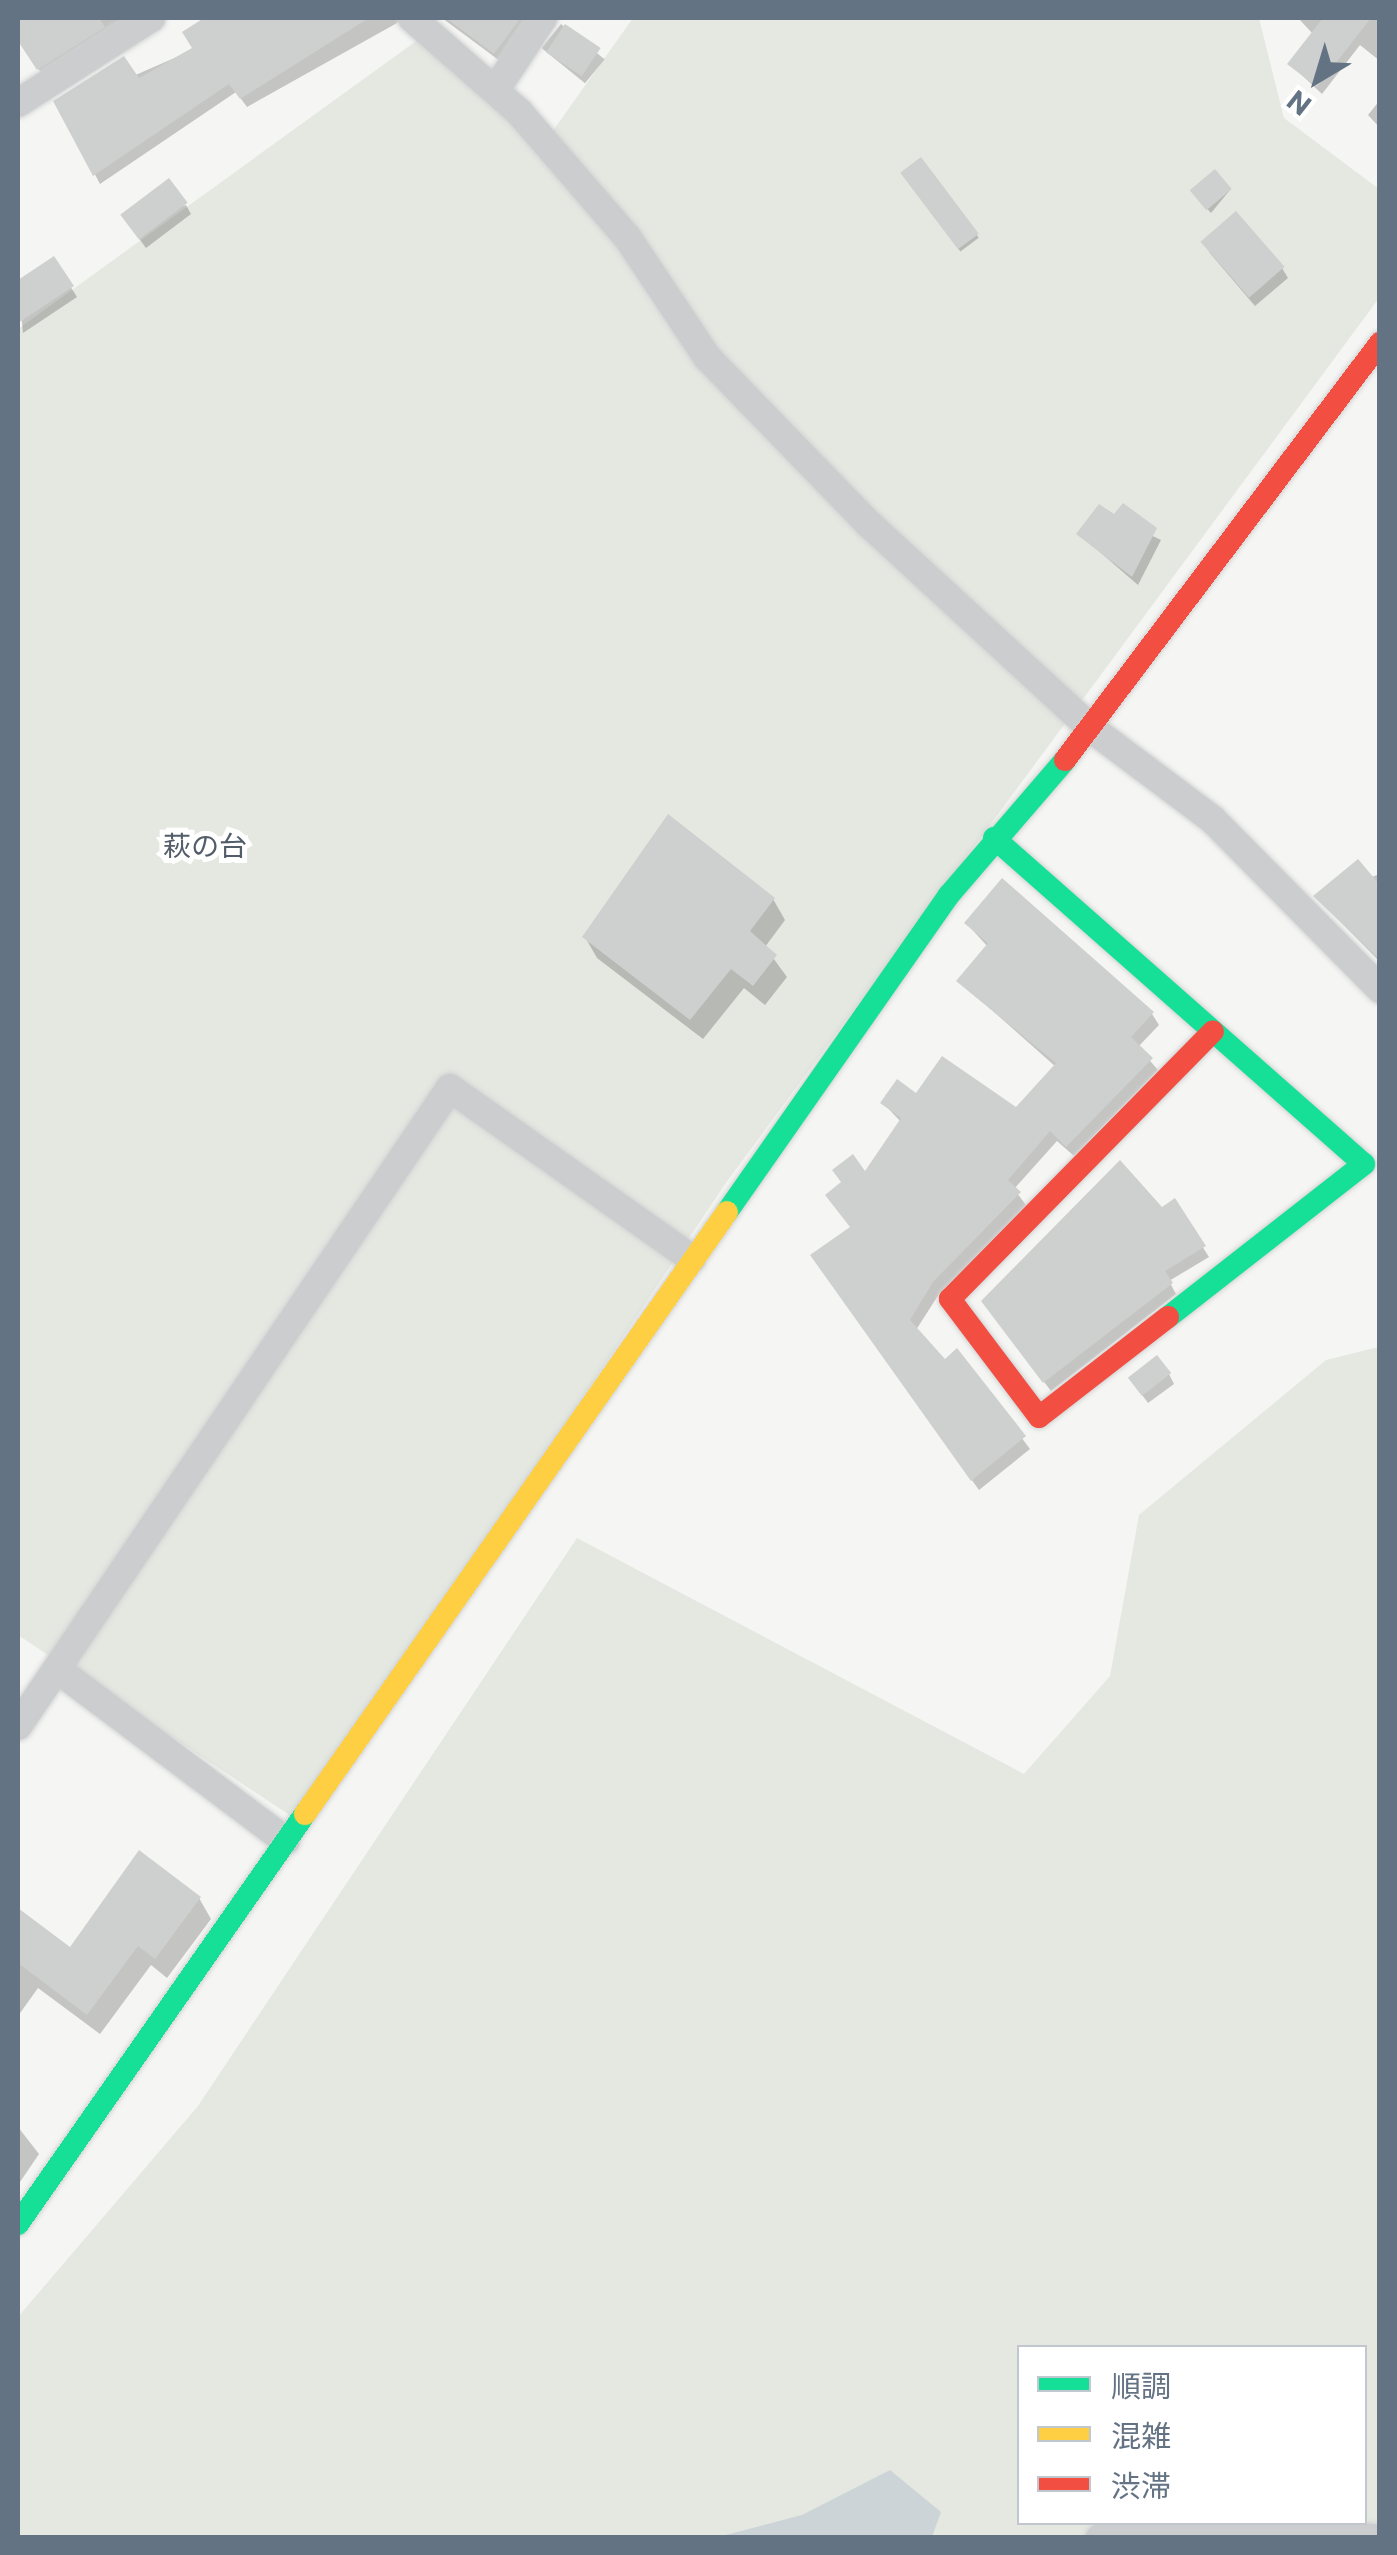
<!DOCTYPE html>
<meta charset="utf-8">
<style>
body{margin:0}
#map{position:relative;width:1397px;height:2555px;overflow:hidden;background:#f5f5f3;font-family:Commissioner,"Noto Sans JP",sans-serif}
div>[style]{position:absolute}
[style*='--x']{left:calc(var(--x)*1px);top:calc(var(--y)*1px);width:calc(var(--w)*1px);rotate:calc(var(--a)*1deg)}
.green>*{inset:0;background:#e4e8e1}
.water>*{inset:0;background:#cdd4d7}
.shadow>*{inset:0;background:#0003;transform-origin:0 0}
.building>*{inset:0;background:#cecfcf;transform-origin:0 0}
.roads{filter:drop-shadow(0 0 2px #d1d3d3) drop-shadow(0 0 2px #d1d3d3)}
.street>*{height:28px;margin:-14px;padding:0 14px;transform-origin:14px;border-radius:14px;background:#cccdce}
.fast>*{height:22px;margin:-11px;padding:0 11px;transform-origin:11px;border-radius:11px;background:#16e098}
.slow>*{height:22px;margin:-11px;padding:0 11px;transform-origin:11px;border-radius:11px;background:#ffcf43}
.jam>*{height:22px;margin:-11px;padding:0 11px;transform-origin:11px;border-radius:11px;background:#f24e42}
span{translate:-50% -50%;white-space:nowrap;text-align:center;line-height:1.15;-webkit-text-stroke:10px #fff;paint-order:stroke}
.neighbourhood-label{font-size:28px;color:#525d69}
.frame{position:absolute;inset:0;border:20px solid #647384;pointer-events:none}
.legend{position:absolute;left:1017px;top:2345px;width:350px;height:180px;box-sizing:border-box;background:#fff;border:2px solid #c1c7ce;margin:0;padding:12px 18px;list-style:none;font-size:30px;color:#647384}
.legend li{display:flex;align-items:center;gap:20px;height:50px}
.legend b{width:50px;border:2px solid #c1c7ce}
.north{position:absolute;left:1267px;top:30px;width:100px;height:100px;-webkit-text-stroke:8px #fff;paint-order:stroke;rotate:218deg;font-size:28px;font-weight:700;line-height:40px;text-align:center;color:#647384}
.north::after{content:'';display:block;margin:auto;width:35px;height:45px;background:#647384;clip-path:polygon(50% 0,100% 100%,50% 72%,0 100%)}
</style>
<div id="map">
<div class="green">
<i style="clip-path:polygon(633px 18px,1259px 18px,1284px 118px,1379px 189px,1379px 298px,725px 1184px,300px 1822px,18px 1635px,18px 329px,426px 34px,545px 142px)"></i>
<i style="clip-path:polygon(evenodd,1379px 1347px,1379px 2537px,18px 2538px,18px 2317px,198px 2106px,577px 1538px,1024px 1774px,1110px 1676px,1139px 1515px,1326px 1360px,1379px 1347px,1019px 2348px,1364px 2348px,1364px 2522px,1019px 2522px,1019px 2348px)"></i>
</div>
<div class="water">
<i style="clip-path:polygon(890px 2470px,941px 2512px,932px 2537px,718px 2537px,802px 2515px)"></i>
</div>
<div class="shadow">
<i style="clip-path:polygon(18px 18px,130px 18px,46px 80px,18px 39px)"></i>
<i style="clip-path:polygon(212px 18px,406px 18px,247px 107px,236px 92px,100px 184px,60px 108px,195px 49px,185px 33px)"></i>
<i style="clip-path:polygon(442px 18px,530px 18px,500px 61px)"></i>
<i style="clip-path:polygon(1298px 18px,1380px 18px,1380px 61px,1360px 45px,1322px 94px,1290px 64px,1313px 34px)"></i>
<i style="left:561px;top:24px;width:56px;height:31px;rotate:39deg"></i>
<i style="clip-path:polygon(1380px 100px,1380px 128px,1368px 115px)"></i>
<i style="left:921px;top:161px;width:96px;height:23px;rotate:53deg"></i>
<i style="clip-path:polygon(1230px 190px,1211px 213px,1195px 195px)"></i>
<i style="clip-path:polygon(186px 205px,191px 214px,146px 248px,129px 225px)"></i>
<i style="clip-path:polygon(1209px 252px,1282px 268px,1288px 278px,1255px 306px)"></i>
<i style="clip-path:polygon(53px 259px,77px 297px,23px 333px,18px 283px)"></i>
<i style="clip-path:polygon(1115px 518px,1161px 540px,1138px 585px,1079px 534px)"></i>
<i style="clip-path:polygon(1380px 874px,1380px 962px,1316px 897px)"></i>
<i style="clip-path:polygon(1002px 882px,1152px 1014px,1159px 1025px,1138px 1047px,1158px 1070px,1074px 1156px,1057px 1141px,1014px 1189px,1026px 1205px,939px 1294px,916px 1330px,945px 1362px,957px 1351px,1030px 1449px,979px 1490px,819px 1266px,852px 1229px,865px 1175px,901px 1122px,883px 1103px,917px 1097px,1016px 1110px,1056px 1067px,959px 981px,988px 947px,967px 924px)"></i>
<i style="clip-path:polygon(773px 899px,785px 920px,765px 947px,787px 977px,765px 1005px,744px 988px,703px 1039px,597px 958px,585px 937px)"></i>
<i style="clip-path:polygon(1174px 1202px,1209px 1257px,1169px 1281px,1176px 1294px,1051px 1391px,990px 1311px)"></i>
<i style="clip-path:polygon(1169px 1374px,1174px 1384px,1148px 1403px,1137px 1388px)"></i>
<i style="clip-path:polygon(199px 1898px,211px 1919px,167px 1978px,151px 1965px,100px 2034px,38px 1988px,18px 2016px,18px 1911px,71px 1950px)"></i>
<i style="clip-path:polygon(18px 2127px,39px 2154px,18px 2185px)"></i>
</div>
<div class="building">
<i style="clip-path:polygon(18px 18px,99px 18px,105px 27px,37px 70px,18px 41px)"></i>
<i style="clip-path:polygon(204px 18px,369px 18px,240px 99px,229px 84px,93px 176px,53px 101px,124px 56px,139px 78px,192px 48px,182px 32px)"></i>
<i style="clip-path:polygon(446px 18px,521px 18px,494px 54px)"></i>
<i style="clip-path:polygon(1323px 18px,1371px 18px,1317px 87px,1287px 64px)"></i>
<i style="left:565px;top:24px;width:43px;height:34px;rotate:34deg"></i>
<i style="left:921px;top:157px;width:96px;height:26px;rotate:53deg"></i>
<i style="left:1215px;top:169px;width:26px;height:33px;rotate:50deg"></i>
<i style="left:169px;top:178px;width:31px;height:61px;rotate:53deg"></i>
<i style="left:1236px;top:211px;width:74px;height:47px;rotate:49deg"></i>
<i style="clip-path:polygon(54px 256px,74px 286px,18px 323px,18px 280px)"></i>
<i style="clip-path:polygon(1123px 503px,1157px 528px,1132px 577px,1076px 534px,1099px 504px,1114px 514px)"></i>
<i style="clip-path:polygon(668px 814px,775px 898px,750px 931px,777px 955px,753px 986px,731px 969px,690px 1020px,582px 937px)"></i>
<i style="clip-path:polygon(1358px 859px,1380px 885px,1380px 960px,1313px 896px)"></i>
<i style="clip-path:polygon(1002px 878px,1154px 1012px,1131px 1037px,1153px 1058px,1066px 1147px,1050px 1131px,1008px 1180px,1021px 1192px,933px 1282px,910px 1320px,945px 1359px,957px 1348px,1026px 1436px,971px 1481px,810px 1255px,850px 1227px,825px 1195px,841px 1182px,832px 1170px,853px 1154px,865px 1171px,901px 1118px,880px 1103px,897px 1079px,916px 1093px,942px 1056px,1016px 1107px,1056px 1063px,956px 981px,988px 943px,964px 923px)"></i>
<i style="clip-path:polygon(1120px 1160px,1162px 1207px,1175px 1198px,1206px 1246px,1165px 1271px,1173px 1283px,1043px 1383px,981px 1301px)"></i>
<i style="left:1157px;top:1355px;width:23px;height:37px;rotate:52deg"></i>
<i style="clip-path:polygon(139px 1850px,201px 1897px,155px 1959px,138px 1946px,87px 2015px,18px 1963px,18px 1908px,70px 1947px)"></i>
</div>
<div class="roads">
<div class="street">
<i style="--x:412;--y:18;--w:142;--a:41.3"></i>
<i style="--x:519;--y:112;--w:165;--a:49.2"></i>
<i style="--x:627;--y:237;--w:144;--a:56.3"></i>
<i style="--x:707;--y:357;--w:233;--a:45.9"></i>
<i style="--x:869;--y:524;--w:303;--a:42.6"></i>
<i style="--x:1092;--y:729;--w:151;--a:36.9"></i>
<i style="--x:1213;--y:820;--w:238;--a:45.3"></i>
<i style="--x:496;--y:89;--w:85;--a:-56.5"></i>
<i style="--x:18;--y:103;--w:158;--a:-32.6"></i>
<i style="--x:57;--y:1669;--w:286;--a:36.9"></i>
<i style="--x:18;--y:1726;--w:770;--a:-55.9"></i>
<i style="--x:450;--y:1088;--w:296;--a:35.2"></i>
<i style="--x:1100;--y:2538;--w:79;--a:-8"></i>
<i style="--x:1178;--y:2527;--w:196;--a:3.2"></i>
</div>
<div class="fast">
<i style="--x:994;--y:838;--w:493;--a:41.4"></i>
<i style="--x:1364;--y:1164;--w:249;--a:142"></i>
<i style="--x:727;--y:1212;--w:387;--a:-55"></i>
<i style="--x:949;--y:895;--w:178;--a:-49.3"></i>
<i style="--x:18;--y:2224;--w:500;--a:-55.01"></i>
</div>
<div class="slow">
<i style="--x:305;--y:1814;--w:735;--a:-54.97"></i>
</div>
<div class="jam">
<i style="--x:1065;--y:760;--w:523;--a:-52.93"></i>
<i style="--x:1168;--y:1317;--w:163;--a:142.2"></i>
<i style="--x:1039;--y:1417;--w:148;--a:-127"></i>
<i style="--x:950;--y:1299;--w:375;--a:-45.5"></i>
</div>
</div>
<div class="neighbourhood-label">
<span style="left:205px;top:845px">萩の台</span>
</div>
<div class="frame"></div>
<ul class="legend">
<li><b style="height:12px;background:#16e098"></b>順調</li>
<li><b style="height:12px;background:#ffcf43"></b>混雑</li>
<li><b style="height:12px;background:#f24e42"></b>渋滞</li>
</ul>
<div class="north">N</div>
</div>
